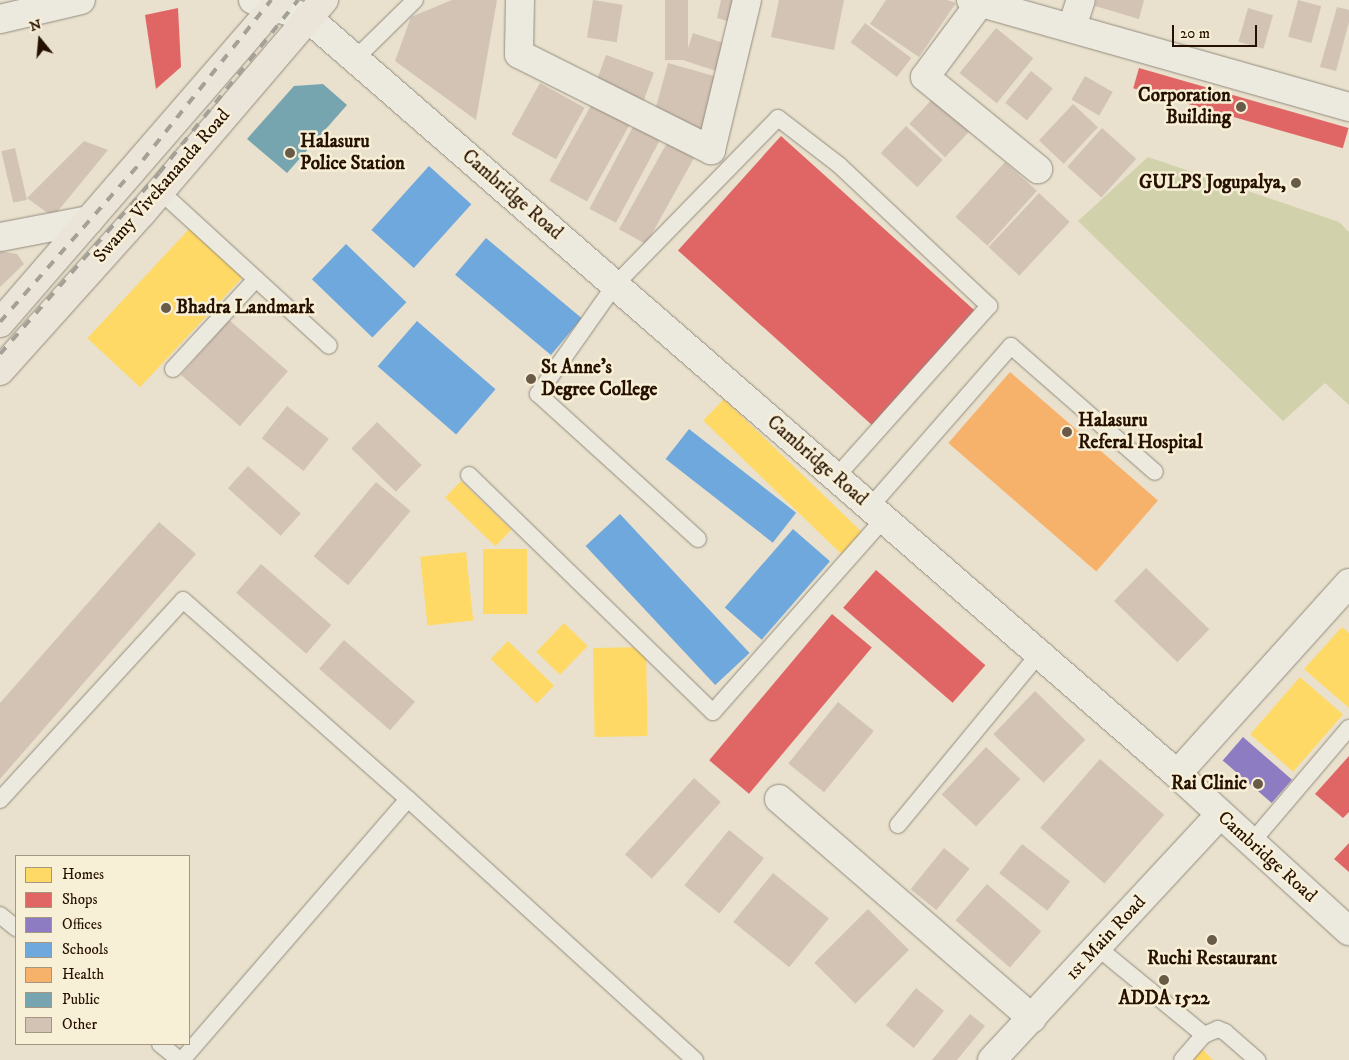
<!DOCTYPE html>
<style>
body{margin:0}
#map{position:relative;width:1349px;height:1060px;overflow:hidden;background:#e9e1cd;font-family:"IM FELL DW Pica",serif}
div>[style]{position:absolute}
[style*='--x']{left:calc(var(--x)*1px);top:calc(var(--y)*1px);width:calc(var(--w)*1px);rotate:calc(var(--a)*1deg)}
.green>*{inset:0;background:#d1d1ac}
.homes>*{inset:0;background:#ffd966;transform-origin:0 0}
.shops>*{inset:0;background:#e06666;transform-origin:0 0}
.offices>*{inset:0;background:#8e7cc3;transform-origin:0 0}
.schools>*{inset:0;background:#6fa8dc;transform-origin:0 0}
.health>*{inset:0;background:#f6b26b;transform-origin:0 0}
.public>*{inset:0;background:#76a5af}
.building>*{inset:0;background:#d3c3b5;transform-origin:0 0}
.roads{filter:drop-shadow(0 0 1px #938b7e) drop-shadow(0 0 1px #938b7e)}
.service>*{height:16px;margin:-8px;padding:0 8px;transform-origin:8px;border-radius:8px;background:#ece9df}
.minor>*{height:28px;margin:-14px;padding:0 14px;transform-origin:14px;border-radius:14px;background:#ece9df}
.tertiary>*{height:28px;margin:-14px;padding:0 14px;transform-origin:14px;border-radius:14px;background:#ece9df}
.primary>*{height:28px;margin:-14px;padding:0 14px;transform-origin:14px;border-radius:14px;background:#eae4d9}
.rail>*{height:4px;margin-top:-2px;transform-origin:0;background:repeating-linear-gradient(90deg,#a5a096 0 9px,transparent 0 18px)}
.dots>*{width:14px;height:14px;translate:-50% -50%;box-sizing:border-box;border:2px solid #f8efd7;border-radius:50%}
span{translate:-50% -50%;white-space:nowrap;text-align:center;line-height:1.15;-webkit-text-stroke:5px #f8efd7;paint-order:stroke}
.poi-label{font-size:19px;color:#261100;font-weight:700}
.right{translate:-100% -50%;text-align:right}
.left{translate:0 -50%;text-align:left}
.street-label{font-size:19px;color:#261100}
.legend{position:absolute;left:15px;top:855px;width:175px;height:190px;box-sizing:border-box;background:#f8efd7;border:1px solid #a49681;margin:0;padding:6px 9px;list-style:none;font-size:15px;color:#261100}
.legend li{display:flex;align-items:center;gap:10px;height:25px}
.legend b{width:25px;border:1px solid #a49681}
.north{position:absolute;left:15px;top:15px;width:50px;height:50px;-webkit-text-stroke:4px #f8efd7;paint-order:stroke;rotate:343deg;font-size:14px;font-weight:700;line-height:20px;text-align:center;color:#261100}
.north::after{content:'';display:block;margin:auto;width:18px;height:22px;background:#261100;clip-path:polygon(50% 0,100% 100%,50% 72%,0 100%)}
.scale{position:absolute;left:1172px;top:25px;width:85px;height:22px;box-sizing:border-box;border:2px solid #261100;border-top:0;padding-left:6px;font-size:15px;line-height:18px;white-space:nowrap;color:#261100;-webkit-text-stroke:4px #f8efd7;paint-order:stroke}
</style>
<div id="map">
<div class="green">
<i style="clip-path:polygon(1148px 157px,1339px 222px,1349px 232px,1349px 405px,1325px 383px,1283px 421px,1078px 221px)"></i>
</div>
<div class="homes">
<i style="left:191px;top:227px;width:72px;height:152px;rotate:43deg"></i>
<i style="left:724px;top:399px;width:197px;height:30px;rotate:44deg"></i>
<i style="left:461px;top:481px;width:70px;height:23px;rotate:44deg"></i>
<i style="left:483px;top:549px;width:44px;height:65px"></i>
<i style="left:466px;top:552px;width:69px;height:46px;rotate:84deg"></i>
<i style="left:564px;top:623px;width:33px;height:40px;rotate:44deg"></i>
<i style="clip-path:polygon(1342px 627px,1349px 633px,1349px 708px,1304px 669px)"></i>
<i style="left:508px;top:641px;width:64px;height:25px;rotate:44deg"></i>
<i style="left:646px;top:647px;width:89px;height:53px;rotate:89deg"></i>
<i style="left:1300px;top:677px;width:57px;height:76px;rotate:41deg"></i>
<i style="clip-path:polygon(1201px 1048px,1213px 1060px,1190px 1060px)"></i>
</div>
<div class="shops">
<i style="clip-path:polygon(178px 8px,181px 67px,156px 89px,145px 15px)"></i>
<i style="left:1139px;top:68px;width:218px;height:21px;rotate:16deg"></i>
<i style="left:781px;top:136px;width:261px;height:154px;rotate:42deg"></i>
<i style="left:876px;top:570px;width:145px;height:50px;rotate:41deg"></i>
<i style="left:832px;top:614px;width:52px;height:191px;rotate:40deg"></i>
<i style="clip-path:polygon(1349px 756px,1349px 812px,1343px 818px,1315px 794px)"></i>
<i style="clip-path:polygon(1349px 843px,1349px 872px,1334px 859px)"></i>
</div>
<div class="offices">
<i style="left:1243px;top:737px;width:65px;height:31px;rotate:41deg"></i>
</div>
<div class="schools">
<i style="left:429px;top:166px;width:57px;height:86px;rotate:42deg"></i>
<i style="left:486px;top:238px;width:125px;height:48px;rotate:40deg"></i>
<i style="left:346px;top:244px;width:84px;height:49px;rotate:44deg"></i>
<i style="left:417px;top:321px;width:104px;height:60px;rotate:41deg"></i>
<i style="left:689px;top:429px;width:136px;height:38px;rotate:38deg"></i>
<i style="left:620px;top:514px;width:190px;height:47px;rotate:47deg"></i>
<i style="left:793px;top:529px;width:49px;height:104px;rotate:41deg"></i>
</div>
<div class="health">
<i style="left:1010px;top:372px;width:196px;height:94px;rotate:41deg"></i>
</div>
<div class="public">
<i style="clip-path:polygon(323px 84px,347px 105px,287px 173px,247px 139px,294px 86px)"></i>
</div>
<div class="building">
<i style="clip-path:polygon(452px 0,497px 0,476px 120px,395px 61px,411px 17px)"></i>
<i style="left:593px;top:0;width:30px;height:38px;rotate:9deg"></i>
<i style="left:665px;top:0;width:23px;height:60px"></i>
<i style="clip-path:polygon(721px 0,740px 0,734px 23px,717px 18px)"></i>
<i style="clip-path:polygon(779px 0,844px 0,834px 50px,771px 37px)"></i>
<i style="clip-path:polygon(886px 0,947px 0,956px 3px,919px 57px,870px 24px)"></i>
<i style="clip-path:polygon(1096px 0,1144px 0,1139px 19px,1095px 6px)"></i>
<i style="left:1298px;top:0;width:24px;height:38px;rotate:15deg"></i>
<i style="clip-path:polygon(1337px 7px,1349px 10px,1349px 22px,1336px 71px,1320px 67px)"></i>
<i style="left:1248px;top:8px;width:26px;height:35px;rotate:16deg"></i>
<i style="left:865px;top:23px;width:58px;height:24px;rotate:37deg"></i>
<i style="left:996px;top:28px;width:48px;height:58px;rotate:39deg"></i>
<i style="left:693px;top:33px;width:38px;height:29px;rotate:18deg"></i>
<i style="left:606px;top:55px;width:51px;height:34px;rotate:20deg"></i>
<i style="clip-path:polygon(668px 63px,721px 78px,704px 141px,653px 118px)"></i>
<i style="left:1031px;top:71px;width:28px;height:41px;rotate:39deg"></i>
<i style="left:1085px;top:76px;width:32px;height:27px;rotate:30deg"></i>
<i style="left:540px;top:83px;width:51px;height:59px;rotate:29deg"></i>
<i style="left:938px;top:93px;width:49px;height:42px;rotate:43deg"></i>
<i style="left:593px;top:102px;width:43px;height:90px;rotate:29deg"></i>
<i style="left:1073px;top:104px;width:34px;height:50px;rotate:43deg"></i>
<i style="left:635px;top:123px;width:30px;height:97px;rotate:28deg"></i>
<i style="left:906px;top:126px;width:50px;height:37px;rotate:43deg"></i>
<i style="left:1102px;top:128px;width:46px;height:52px;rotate:42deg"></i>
<i style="clip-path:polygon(84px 141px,108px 150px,53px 217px,27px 198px)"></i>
<i style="left:668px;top:141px;width:31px;height:101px;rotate:29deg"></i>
<i style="left:15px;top:148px;width:53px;height:14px;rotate:77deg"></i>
<i style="left:1005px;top:162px;width:43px;height:74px;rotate:42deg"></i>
<i style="left:1039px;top:193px;width:42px;height:74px;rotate:43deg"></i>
<i style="clip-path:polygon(0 251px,17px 254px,24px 264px,0 287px)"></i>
<i style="left:229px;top:320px;width:78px;height:73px;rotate:41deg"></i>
<i style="left:287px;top:406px;width:53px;height:41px;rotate:38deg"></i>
<i style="left:377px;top:422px;width:62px;height:37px;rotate:44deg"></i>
<i style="left:248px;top:466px;width:71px;height:30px;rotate:42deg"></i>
<i style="left:376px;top:482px;width:45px;height:97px;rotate:40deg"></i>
<i style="clip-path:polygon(159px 522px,196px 554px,0 779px,0 703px)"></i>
<i style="left:261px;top:564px;width:93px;height:38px;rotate:41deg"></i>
<i style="left:1146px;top:568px;width:88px;height:46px;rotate:44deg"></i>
<i style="left:344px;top:640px;width:94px;height:38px;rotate:41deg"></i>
<i style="left:1035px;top:691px;width:70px;height:60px;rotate:44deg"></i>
<i style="left:838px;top:702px;width:46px;height:79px;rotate:39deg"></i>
<i style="left:986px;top:747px;width:47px;height:65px;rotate:43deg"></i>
<i style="left:1100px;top:759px;width:85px;height:91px;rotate:41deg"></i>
<i style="left:694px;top:778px;width:36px;height:103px;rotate:42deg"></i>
<i style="left:729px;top:830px;width:45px;height:71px;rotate:39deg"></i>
<i style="left:1022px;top:844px;width:61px;height:37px;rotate:38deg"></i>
<i style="left:944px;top:848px;width:33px;height:53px;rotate:39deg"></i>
<i style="left:773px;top:873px;width:72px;height:63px;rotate:39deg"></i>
<i style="left:987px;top:884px;width:72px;height:48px;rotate:41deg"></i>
<i style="left:868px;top:909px;width:58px;height:76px;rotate:45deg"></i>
<i style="left:916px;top:988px;width:36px;height:48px;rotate:39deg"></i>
<i style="clip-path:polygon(970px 1014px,985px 1026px,957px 1060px,932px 1060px)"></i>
</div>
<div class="roads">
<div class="service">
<i style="--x:355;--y:59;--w:84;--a:-44.5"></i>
<i style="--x:160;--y:191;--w:229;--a:42.5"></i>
<i style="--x:173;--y:369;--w:122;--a:-47.3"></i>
<i style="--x:469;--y:475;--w:340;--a:44.2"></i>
<i style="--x:713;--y:712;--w:258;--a:-48.5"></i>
<i style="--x:870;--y:507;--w:214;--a:-48.8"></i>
<i style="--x:1011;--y:346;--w:191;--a:41.2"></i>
<i style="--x:698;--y:539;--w:216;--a:-137.8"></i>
<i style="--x:538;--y:394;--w:133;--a:-54.8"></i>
<i style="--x:615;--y:285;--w:233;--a:-45.7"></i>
<i style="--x:778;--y:118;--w:77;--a:37.6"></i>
<i style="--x:839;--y:165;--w:206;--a:43.2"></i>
<i style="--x:989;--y:306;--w:229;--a:131.8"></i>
<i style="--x:0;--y:800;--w:271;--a:-47.5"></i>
<i style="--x:183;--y:600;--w:300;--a:41.5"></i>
<i style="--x:898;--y:825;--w:222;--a:-50.5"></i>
<i style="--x:1251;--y:843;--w:151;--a:-49.6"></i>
<i style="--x:0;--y:915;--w:21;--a:39"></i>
<i style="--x:1097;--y:947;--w:139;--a:39.4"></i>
<i style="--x:160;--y:1044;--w:26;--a:39"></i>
<i style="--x:182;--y:1060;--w:345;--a:-49.1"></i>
<i style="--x:408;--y:799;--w:388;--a:42.3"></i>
<i style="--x:1182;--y:1060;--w:33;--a:-49"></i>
<i style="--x:1204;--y:1035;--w:15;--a:-23"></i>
<i style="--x:1218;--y:1029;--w:8;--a:23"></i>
<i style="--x:1225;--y:1032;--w:43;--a:41.2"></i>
</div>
<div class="minor">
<i style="--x:520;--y:0;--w:54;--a:91.1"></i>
<i style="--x:519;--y:54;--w:215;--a:26.6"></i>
<i style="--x:711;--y:150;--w:154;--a:-76.5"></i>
<i style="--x:971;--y:0;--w:393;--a:15.8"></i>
<i style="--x:980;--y:3;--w:92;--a:126.6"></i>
<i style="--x:925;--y:77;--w:146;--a:39.2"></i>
<i style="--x:1072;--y:27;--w:28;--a:-72"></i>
<i style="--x:0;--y:237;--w:91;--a:-10.8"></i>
<i style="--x:1177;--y:774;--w:257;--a:-48"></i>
<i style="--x:779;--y:799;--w:335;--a:40.9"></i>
</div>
<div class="tertiary">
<i style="--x:253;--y:0;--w:58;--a:18.1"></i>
<i style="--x:308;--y:18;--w:1152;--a:41.02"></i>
<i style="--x:1177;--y:774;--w:233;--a:42.4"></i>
<i style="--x:0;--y:19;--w:83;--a:-13.2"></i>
<i style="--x:992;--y:1060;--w:335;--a:-47.1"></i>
</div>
<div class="primary">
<i style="--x:0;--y:323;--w:427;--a:-49.1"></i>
<i style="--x:0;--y:371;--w:211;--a:-48.1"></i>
<i style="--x:141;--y:214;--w:282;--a:-49.5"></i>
</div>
</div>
<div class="rail">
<i style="--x:0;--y:322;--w:216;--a:-48.6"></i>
<i style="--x:143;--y:160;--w:205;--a:-51.3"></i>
<i style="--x:0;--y:354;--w:241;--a:-48.7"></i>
<i style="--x:159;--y:173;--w:222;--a:-51.2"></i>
</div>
<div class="dots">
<i style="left:1241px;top:107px;background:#6a5a48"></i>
<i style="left:290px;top:153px;background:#6a5a48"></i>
<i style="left:1296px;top:183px;background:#6a5a48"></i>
<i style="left:166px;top:308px;background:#6a5a48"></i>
<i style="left:531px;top:379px;background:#6a5a48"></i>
<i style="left:1067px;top:432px;background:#6a5a48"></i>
<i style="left:1258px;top:784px;background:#6a5a48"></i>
<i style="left:1212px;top:940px;background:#6a5a48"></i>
<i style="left:1164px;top:980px;background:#6a5a48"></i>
</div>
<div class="poi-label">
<span class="right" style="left:1231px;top:107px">Corporation<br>Building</span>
<span class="left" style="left:300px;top:153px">Halasuru<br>Police Station</span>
<span class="right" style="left:1286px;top:183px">GULPS Jogupalya,</span>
<span class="left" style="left:176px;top:308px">Bhadra Landmark</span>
<span class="left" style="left:541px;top:379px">St Anne's<br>Degree College</span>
<span class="left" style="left:1078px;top:432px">Halasuru<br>Referal Hospital</span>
<span class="right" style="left:1247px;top:784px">Rai Clinic</span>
<span style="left:1212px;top:959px">Ruchi Restaurant</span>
<span style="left:1164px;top:999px">ADDA 1522</span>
</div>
<div class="street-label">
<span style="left:162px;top:186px;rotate:-49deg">Swamy Vivekananda Road</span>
<span style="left:512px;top:195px;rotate:41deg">Cambridge Road</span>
<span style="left:817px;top:461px;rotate:41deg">Cambridge Road</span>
<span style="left:1267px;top:857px;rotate:42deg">Cambridge Road</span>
<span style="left:1106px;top:938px;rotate:-47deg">1st Main Road</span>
</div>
<ul class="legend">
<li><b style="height:14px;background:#ffd966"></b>Homes</li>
<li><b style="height:14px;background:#e06666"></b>Shops</li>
<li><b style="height:14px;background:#8e7cc3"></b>Offices</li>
<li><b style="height:14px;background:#6fa8dc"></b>Schools</li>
<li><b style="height:14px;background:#f6b26b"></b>Health</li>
<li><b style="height:14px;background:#76a5af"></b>Public</li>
<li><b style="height:14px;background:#d3c3b5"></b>Other</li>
</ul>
<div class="north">N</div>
<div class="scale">20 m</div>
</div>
